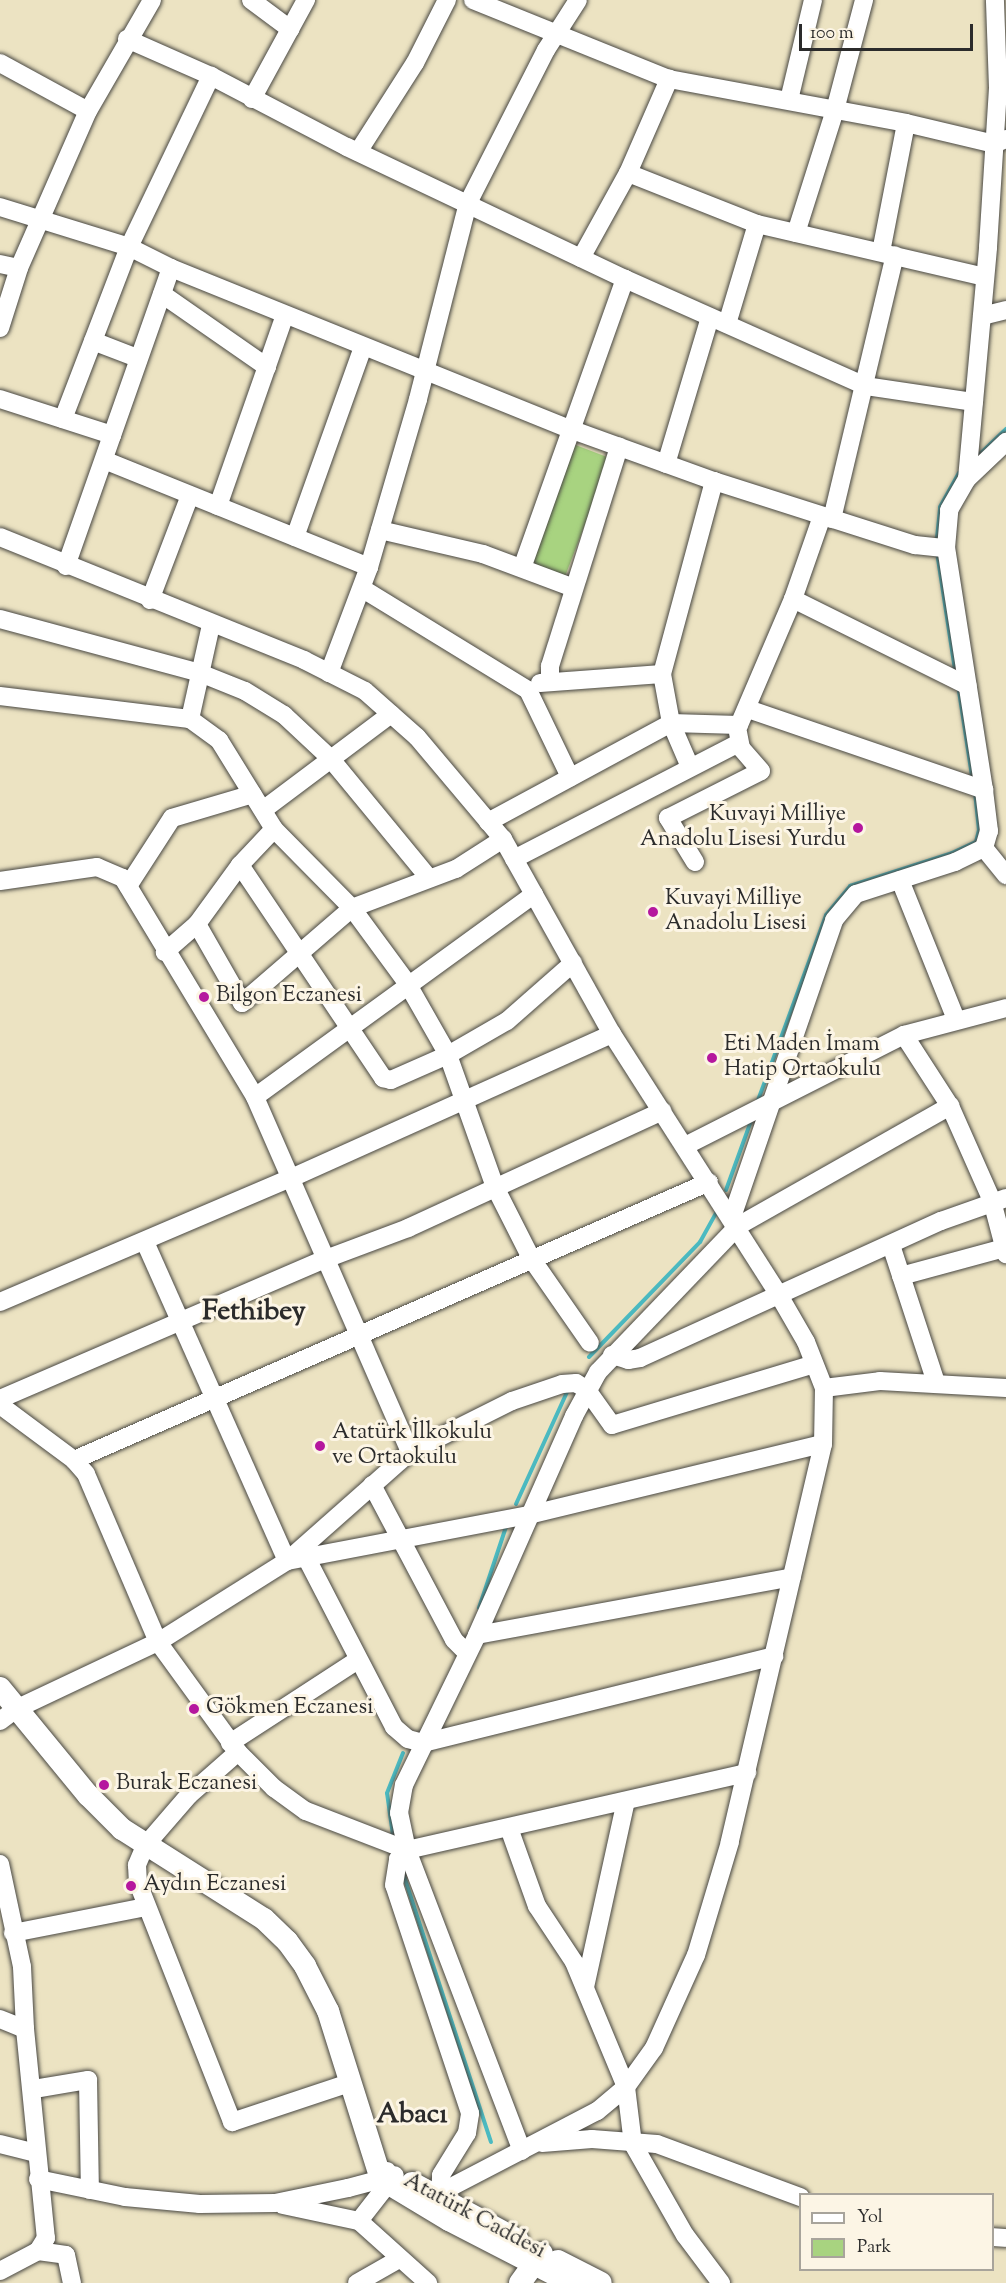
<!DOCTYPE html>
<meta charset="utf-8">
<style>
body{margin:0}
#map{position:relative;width:1006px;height:2283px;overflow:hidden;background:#ece3c2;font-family:"Sorts Mill Goudy",serif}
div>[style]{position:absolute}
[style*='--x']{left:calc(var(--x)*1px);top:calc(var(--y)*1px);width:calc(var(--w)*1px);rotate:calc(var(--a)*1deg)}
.green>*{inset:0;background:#a8d380;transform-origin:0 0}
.stream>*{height:4px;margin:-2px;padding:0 2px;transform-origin:2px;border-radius:2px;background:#4bbac1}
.roads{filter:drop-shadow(0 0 2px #484742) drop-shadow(0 0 2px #484742)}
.minor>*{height:18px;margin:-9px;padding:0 9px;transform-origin:9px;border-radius:9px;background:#fff}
.major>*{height:22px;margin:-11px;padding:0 11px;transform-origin:11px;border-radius:11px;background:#fff}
.dots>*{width:16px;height:16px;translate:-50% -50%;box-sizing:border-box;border:3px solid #fcf5e5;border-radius:50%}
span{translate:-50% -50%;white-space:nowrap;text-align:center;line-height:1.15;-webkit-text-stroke:6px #fcf5e5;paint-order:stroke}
.poi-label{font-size:22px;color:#2b2b2b}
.right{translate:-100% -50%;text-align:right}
.left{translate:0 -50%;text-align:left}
.street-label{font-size:22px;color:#2b2b2b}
.district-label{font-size:28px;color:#2b2b2b;font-weight:700}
.legend{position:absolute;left:799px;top:2193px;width:195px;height:78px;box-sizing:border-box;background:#fcf5e5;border:2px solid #a8a49b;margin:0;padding:8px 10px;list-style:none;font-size:18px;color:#2b2b2b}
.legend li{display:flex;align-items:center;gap:12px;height:30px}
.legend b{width:30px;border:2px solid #a8a49b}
.scale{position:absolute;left:799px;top:24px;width:174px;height:27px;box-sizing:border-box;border:3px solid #2b2b2b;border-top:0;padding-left:8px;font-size:18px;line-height:21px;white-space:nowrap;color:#2b2b2b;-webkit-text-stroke:4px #fcf5e5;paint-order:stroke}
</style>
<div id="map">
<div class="green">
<i style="left:573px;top:444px;width:40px;height:130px;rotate:21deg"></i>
</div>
<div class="stream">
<i style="--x:978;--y:456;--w:39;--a:-44"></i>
<i style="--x:937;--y:538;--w:31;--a:-84"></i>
<i style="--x:940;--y:507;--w:39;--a:-61"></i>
<i style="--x:937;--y:552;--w:118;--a:81.3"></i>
<i style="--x:959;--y:691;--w:86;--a:81.3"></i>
<i style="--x:757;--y:1103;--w:200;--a:-69.8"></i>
<i style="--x:826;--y:915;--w:38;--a:-50"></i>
<i style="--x:850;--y:886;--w:107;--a:-17.9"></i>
<i style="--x:952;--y:853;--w:26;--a:-25"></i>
<i style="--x:976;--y:842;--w:12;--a:-76"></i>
<i style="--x:979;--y:830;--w:38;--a:-96"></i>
<i style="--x:726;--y:1190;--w:77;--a:-70.1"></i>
<i style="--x:589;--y:1357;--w:160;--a:-46"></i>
<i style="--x:700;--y:1242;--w:35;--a:-61"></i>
<i style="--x:516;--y:1504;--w:125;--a:-65.5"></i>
<i style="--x:479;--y:1608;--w:89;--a:-71.6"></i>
<i style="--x:393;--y:1835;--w:42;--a:-98.1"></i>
<i style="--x:387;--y:1793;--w:43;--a:-68.2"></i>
<i style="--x:403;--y:1873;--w:283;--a:71.9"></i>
</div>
<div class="roads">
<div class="minor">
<i style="--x:251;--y:0;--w:49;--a:36.6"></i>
<i style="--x:473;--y:0;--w:211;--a:22"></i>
<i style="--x:669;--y:79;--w:241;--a:10.5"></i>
<i style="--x:906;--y:123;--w:90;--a:13.4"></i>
<i style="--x:994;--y:144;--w:13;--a:-23"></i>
<i style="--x:127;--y:39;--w:92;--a:23.8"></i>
<i style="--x:211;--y:76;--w:153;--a:27.6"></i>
<i style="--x:347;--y:147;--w:308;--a:25.4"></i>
<i style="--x:625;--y:279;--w:263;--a:24"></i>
<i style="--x:865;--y:386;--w:110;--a:8.4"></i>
<i style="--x:0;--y:63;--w:100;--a:28.6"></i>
<i style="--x:252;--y:99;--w:113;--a:-61.4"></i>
<i style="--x:789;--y:100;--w:103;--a:-76.5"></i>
<i style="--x:358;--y:152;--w:106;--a:-57.4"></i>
<i style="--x:415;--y:63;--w:71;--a:-63.1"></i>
<i style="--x:628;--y:173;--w:139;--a:21.6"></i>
<i style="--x:757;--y:224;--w:234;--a:13.1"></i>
<i style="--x:0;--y:207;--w:135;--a:17.2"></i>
<i style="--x:129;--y:247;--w:47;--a:26.6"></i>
<i style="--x:171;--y:268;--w:430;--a:22"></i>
<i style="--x:570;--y:429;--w:153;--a:19.9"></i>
<i style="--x:714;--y:481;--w:211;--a:17.7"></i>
<i style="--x:915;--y:545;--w:31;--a:6"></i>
<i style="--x:796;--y:233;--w:129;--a:-72.4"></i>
<i style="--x:835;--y:110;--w:114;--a:-75.2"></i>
<i style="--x:881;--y:252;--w:131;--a:-79"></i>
<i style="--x:581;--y:258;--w:97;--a:-61.1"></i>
<i style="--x:628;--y:173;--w:103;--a:-66.4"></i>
<i style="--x:0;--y:264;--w:19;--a:12"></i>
<i style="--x:162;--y:294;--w:128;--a:34.8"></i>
<i style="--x:982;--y:316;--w:25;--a:-14"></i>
<i style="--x:727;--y:324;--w:104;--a:-73.3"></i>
<i style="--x:0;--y:328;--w:63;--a:-72.4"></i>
<i style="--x:19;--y:268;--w:171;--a:-66.3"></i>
<i style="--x:88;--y:111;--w:128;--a:-60"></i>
<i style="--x:93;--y:341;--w:47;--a:21.1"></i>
<i style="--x:0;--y:399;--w:118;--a:17.8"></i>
<i style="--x:63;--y:419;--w:184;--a:-69"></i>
<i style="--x:129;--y:247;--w:190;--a:-64.4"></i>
<i style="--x:104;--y:460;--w:286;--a:22"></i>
<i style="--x:666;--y:464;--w:153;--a:-73.3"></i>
<i style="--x:967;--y:479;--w:233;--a:-84.8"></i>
<i style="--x:988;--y:247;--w:159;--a:-86.4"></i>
<i style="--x:998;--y:88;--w:88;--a:-92"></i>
<i style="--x:218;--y:506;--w:202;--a:-70.7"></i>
<i style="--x:832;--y:519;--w:271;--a:-76.6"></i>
<i style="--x:380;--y:530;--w:106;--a:13.1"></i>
<i style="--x:483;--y:554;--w:97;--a:20.5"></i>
<i style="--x:0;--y:537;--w:328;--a:22"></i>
<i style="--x:304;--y:660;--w:68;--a:26.9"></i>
<i style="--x:365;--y:691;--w:69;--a:41.5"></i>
<i style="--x:417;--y:737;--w:133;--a:49.9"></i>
<i style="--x:503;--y:839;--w:223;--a:60.8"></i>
<i style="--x:612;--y:1034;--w:312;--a:57.4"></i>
<i style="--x:780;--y:1297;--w:52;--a:60"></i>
<i style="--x:806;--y:1342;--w:49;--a:68.6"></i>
<i style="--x:824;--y:1388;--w:56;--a:91"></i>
<i style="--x:823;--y:1444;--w:409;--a:103.2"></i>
<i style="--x:730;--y:1842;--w:118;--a:106.7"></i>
<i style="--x:696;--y:1955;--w:102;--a:114.3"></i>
<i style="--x:654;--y:2048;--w:48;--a:125.7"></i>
<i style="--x:626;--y:2087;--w:38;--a:140"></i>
<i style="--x:597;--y:2111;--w:167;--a:152.5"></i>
<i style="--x:449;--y:2188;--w:27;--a:129"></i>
<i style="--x:295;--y:537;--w:202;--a:-70.3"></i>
<i style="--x:66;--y:566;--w:316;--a:-70.6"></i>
<i style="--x:522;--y:568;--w:307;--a:-70.4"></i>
<i style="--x:363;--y:589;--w:193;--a:31.5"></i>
<i style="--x:528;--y:690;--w:97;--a:64.2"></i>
<i style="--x:793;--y:599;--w:195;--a:26.4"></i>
<i style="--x:150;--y:600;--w:112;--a:-69.1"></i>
<i style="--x:0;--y:619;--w:207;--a:15.1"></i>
<i style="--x:200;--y:673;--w:48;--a:21.8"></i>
<i style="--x:245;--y:691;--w:46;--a:31.6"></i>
<i style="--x:284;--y:715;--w:63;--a:43.1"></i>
<i style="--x:330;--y:758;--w:156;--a:50.5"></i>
<i style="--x:329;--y:673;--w:113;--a:-69.3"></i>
<i style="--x:369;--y:567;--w:175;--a:-73.7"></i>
<i style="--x:418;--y:399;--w:202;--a:-75.7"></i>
<i style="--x:468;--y:203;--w:172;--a:-63"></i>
<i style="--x:546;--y:50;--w:59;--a:-57.4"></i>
<i style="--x:662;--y:674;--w:200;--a:-74.9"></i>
<i style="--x:550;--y:680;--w:14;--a:-90"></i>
<i style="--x:550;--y:666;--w:230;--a:-72.5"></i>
<i style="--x:540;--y:683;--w:122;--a:-4.2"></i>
<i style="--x:662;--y:674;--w:50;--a:79.6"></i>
<i style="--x:671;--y:723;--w:48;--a:66.6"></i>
<i style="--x:0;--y:696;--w:191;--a:6.9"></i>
<i style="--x:190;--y:719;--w:36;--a:36"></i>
<i style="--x:219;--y:740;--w:105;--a:58.3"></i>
<i style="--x:274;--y:829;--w:50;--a:133.4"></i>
<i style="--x:240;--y:865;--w:73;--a:126.1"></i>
<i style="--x:197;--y:924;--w:43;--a:138.8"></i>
<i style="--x:748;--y:709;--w:250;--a:18.9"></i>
<i style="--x:190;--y:719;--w:96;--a:-77.4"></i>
<i style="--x:263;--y:810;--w:160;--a:-36.9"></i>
<i style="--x:488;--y:822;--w:208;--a:-28.4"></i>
<i style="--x:671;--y:723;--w:68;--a:1.7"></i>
<i style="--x:739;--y:725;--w:137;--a:-66.8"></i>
<i style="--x:793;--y:599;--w:88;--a:-70.7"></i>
<i style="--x:274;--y:829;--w:111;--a:45.4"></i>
<i style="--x:352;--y:908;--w:111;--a:-20.6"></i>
<i style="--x:456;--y:869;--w:56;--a:-32.6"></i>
<i style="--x:984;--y:848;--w:35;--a:51"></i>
<i style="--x:514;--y:859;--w:253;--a:-27.3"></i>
<i style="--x:695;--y:862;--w:52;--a:-121.5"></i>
<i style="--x:668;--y:818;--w:104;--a:-26.8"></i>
<i style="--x:761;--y:771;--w:30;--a:-131"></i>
<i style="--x:741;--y:748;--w:16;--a:-101"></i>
<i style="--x:240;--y:865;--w:257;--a:56.1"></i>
<i style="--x:383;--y:1078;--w:8;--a:14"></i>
<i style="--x:391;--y:1080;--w:62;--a:-23.7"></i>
<i style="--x:448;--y:1055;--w:68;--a:-30"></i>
<i style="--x:507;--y:1021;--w:88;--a:-41.3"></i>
<i style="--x:900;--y:880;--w:150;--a:68.1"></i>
<i style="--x:0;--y:881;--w:98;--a:-8.2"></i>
<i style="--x:97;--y:867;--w:28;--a:23"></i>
<i style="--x:123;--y:878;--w:256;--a:58.9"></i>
<i style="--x:255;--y:1097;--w:387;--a:66.4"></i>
<i style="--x:128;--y:886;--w:81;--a:-57.1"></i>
<i style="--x:172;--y:818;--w:84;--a:-16.5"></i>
<i style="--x:197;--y:924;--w:91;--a:60.3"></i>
<i style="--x:242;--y:1003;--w:145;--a:-40.8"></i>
<i style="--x:352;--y:908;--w:93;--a:53.7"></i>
<i style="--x:407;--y:983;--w:83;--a:60.3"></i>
<i style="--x:448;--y:1055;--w:140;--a:70.4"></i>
<i style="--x:495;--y:1187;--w:80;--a:63.1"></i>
<i style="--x:531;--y:1258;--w:103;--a:55.2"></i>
<i style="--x:904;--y:1035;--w:85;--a:57.1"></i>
<i style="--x:950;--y:1106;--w:104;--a:66.1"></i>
<i style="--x:992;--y:1201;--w:55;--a:75.2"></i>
<i style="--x:255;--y:1097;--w:345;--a:-36"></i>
<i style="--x:685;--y:1146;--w:246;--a:-26.9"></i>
<i style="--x:904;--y:1035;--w:106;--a:-14.8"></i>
<i style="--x:732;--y:1217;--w:314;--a:-71"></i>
<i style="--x:834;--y:920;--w:34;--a:-50"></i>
<i style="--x:856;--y:894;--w:104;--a:-17.9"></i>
<i style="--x:955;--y:862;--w:32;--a:-26"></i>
<i style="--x:984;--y:848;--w:18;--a:-74"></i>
<i style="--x:989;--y:831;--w:41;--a:-97"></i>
<i style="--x:984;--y:790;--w:245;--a:-98.9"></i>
<i style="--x:946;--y:548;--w:38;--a:-85"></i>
<i style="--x:949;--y:510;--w:36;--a:-60"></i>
<i style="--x:967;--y:479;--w:54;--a:-43.5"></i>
<i style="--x:145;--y:1242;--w:349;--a:66"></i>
<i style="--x:287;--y:1561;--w:246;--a:-10.8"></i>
<i style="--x:529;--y:1515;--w:302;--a:-13.6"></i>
<i style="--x:891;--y:1245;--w:145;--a:71.9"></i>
<i style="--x:901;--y:1276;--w:107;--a:-15.2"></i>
<i style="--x:0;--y:1302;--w:314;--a:-23.1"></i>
<i style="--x:289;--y:1179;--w:354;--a:-24.2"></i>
<i style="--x:612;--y:1355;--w:17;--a:17"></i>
<i style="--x:628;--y:1360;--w:12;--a:-9"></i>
<i style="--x:640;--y:1358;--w:331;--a:-24.5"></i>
<i style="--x:941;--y:1221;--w:69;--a:-19.5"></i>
<i style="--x:824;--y:1388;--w:56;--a:-7.1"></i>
<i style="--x:880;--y:1381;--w:126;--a:3.2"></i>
<i style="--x:0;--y:1399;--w:352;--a:-23.3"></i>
<i style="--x:323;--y:1260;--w:91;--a:-20.6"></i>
<i style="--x:408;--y:1228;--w:280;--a:-24.7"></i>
<i style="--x:0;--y:1405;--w:92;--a:36.6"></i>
<i style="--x:74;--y:1460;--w:18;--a:49"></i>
<i style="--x:86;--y:1474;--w:183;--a:66.8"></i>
<i style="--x:158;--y:1642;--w:136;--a:54"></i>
<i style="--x:238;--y:1752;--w:51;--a:45"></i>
<i style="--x:274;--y:1788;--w:39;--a:36"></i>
<i style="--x:306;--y:1811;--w:108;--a:21.1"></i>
<i style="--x:407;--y:1850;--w:322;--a:69.1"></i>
<i style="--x:74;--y:1460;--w:693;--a:-23.64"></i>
<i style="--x:372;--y:1485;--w:175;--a:62.1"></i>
<i style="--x:454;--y:1640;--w:18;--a:45"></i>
<i style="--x:307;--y:1559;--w:189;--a:62.6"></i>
<i style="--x:394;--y:1727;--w:18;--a:41"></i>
<i style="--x:408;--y:1739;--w:16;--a:15"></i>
<i style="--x:423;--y:1743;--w:362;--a:-13.9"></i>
<i style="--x:477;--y:1635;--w:320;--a:-10.4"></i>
<i style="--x:0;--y:1721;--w:20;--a:-37"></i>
<i style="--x:16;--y:1709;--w:157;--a:-25.3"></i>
<i style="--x:158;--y:1642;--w:152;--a:-32.1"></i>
<i style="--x:287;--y:1561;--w:164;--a:-41.5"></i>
<i style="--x:410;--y:1452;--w:114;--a:-26.6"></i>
<i style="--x:512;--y:1401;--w:53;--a:-18.8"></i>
<i style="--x:562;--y:1384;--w:14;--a:-4"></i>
<i style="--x:576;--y:1383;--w:13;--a:32"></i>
<i style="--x:587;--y:1390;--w:43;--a:54.5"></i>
<i style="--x:612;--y:1425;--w:211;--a:-16.8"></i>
<i style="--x:230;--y:1743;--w:153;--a:-33"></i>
<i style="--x:238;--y:1752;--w:65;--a:138.7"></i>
<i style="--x:189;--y:1795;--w:67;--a:130.8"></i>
<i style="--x:145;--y:1846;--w:21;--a:113"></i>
<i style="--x:137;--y:1865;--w:18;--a:87"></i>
<i style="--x:138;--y:1883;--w:257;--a:68.5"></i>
<i style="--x:232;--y:2122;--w:126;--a:-18.4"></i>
<i style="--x:509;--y:1828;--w:83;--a:70.3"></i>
<i style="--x:537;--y:1906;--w:67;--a:56.5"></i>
<i style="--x:574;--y:1962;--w:135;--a:67.4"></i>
<i style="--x:626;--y:2087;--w:57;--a:83"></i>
<i style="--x:633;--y:2144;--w:105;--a:60.3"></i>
<i style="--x:685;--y:2235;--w:60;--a:53.1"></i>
<i style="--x:407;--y:1850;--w:38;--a:-102"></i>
<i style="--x:399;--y:1813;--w:28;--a:-80"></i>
<i style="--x:404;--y:1785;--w:167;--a:-64"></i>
<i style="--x:477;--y:1635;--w:240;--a:-66.1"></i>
<i style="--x:574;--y:1416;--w:50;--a:-61.4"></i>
<i style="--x:598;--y:1372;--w:202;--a:-46.2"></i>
<i style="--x:738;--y:1226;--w:244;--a:-29.5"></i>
<i style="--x:0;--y:1864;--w:105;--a:77.9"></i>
<i style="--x:22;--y:1967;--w:62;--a:87.2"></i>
<i style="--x:13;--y:1933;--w:136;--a:-11.1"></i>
<i style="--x:585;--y:1987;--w:190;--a:-77.6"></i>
<i style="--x:0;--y:2019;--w:27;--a:22"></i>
<i style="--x:25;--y:2029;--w:210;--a:84.3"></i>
<i style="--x:46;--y:2238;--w:15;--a:122"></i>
<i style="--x:38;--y:2251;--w:43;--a:152.2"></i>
<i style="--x:34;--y:2089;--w:55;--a:-9.5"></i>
<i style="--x:88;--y:2080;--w:110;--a:89"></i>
<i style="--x:542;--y:2143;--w:50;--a:-4.6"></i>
<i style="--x:592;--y:2139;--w:65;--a:4.4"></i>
<i style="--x:657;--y:2144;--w:153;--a:20.3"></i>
<i style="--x:0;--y:2144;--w:37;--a:14"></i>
<i style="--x:38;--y:2179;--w:89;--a:11.7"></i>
<i style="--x:125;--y:2197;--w:75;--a:5.3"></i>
<i style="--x:200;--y:2204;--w:75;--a:-0.8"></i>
<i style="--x:275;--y:2203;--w:75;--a:-11.6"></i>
<i style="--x:348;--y:2188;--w:34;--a:-15"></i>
<i style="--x:381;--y:2179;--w:10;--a:-53"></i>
<i style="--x:440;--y:2197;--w:22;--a:-87"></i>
<i style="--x:441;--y:2175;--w:49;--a:-58.2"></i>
<i style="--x:467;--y:2133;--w:20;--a:-81"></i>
<i style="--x:470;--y:2113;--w:240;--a:-108.4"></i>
<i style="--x:394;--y:1885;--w:26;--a:-81"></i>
<i style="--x:398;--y:1859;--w:13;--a:-45"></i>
<i style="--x:407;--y:1850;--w:349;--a:-12.8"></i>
<i style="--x:283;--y:2205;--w:78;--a:11.9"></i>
<i style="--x:359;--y:2221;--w:58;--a:-52"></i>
<i style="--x:359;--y:2221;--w:93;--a:41.9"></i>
<i style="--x:992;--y:2237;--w:14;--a:4"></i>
<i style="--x:38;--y:2251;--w:28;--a:8"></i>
<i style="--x:66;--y:2255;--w:29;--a:78"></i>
<i style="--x:357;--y:2283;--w:48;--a:-29.7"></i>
</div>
<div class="major">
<i style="--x:0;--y:1688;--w:139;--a:50.6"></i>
<i style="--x:88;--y:1795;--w:48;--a:45"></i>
<i style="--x:122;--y:1829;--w:168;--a:32.4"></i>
<i style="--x:264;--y:1919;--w:32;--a:44"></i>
<i style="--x:287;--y:1941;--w:31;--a:54"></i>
<i style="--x:305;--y:1966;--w:51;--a:62.9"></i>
<i style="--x:328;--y:2011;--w:176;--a:72.5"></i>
<i style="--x:381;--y:2179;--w:79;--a:31.1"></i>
<i style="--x:449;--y:2220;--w:137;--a:27.3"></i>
<i style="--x:412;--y:2183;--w:120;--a:28.3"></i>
<i style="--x:558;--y:2261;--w:48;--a:27.1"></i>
<i style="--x:520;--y:2283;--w:37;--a:-54"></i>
</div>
</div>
<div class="dots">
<i style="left:858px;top:828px;background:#b5179e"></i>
<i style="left:653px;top:912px;background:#b5179e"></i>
<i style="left:204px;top:997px;background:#b5179e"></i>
<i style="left:712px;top:1058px;background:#b5179e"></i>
<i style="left:320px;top:1446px;background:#b5179e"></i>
<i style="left:194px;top:1709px;background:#b5179e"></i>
<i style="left:104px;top:1785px;background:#b5179e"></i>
<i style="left:131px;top:1886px;background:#b5179e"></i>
</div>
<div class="poi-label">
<span class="right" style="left:846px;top:828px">Kuvayi Milliye<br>Anadolu Lisesi Yurdu</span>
<span class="left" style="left:665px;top:912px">Kuvayi Milliye<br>Anadolu Lisesi</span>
<span class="left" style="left:216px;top:997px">Bilgon Eczanesi</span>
<span class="left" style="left:724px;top:1058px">Eti Maden İmam<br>Hatip Ortaokulu</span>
<span class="left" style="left:332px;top:1446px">Atatürk İlkokulu<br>ve Ortaokulu</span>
<span class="left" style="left:206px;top:1709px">Gökmen Eczanesi</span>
<span class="left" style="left:116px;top:1785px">Burak Eczanesi</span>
<span class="left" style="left:143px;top:1886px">Aydın Eczanesi</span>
</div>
<div class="street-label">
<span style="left:474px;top:2217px;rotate:28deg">Atatürk Caddesi</span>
</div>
<div class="district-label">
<span style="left:254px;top:1312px">Fethibey</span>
<span style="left:412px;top:2115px">Abacı</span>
</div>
<ul class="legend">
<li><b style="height:8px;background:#fff"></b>Yol</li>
<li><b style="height:16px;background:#a8d380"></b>Park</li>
</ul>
<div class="scale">100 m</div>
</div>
